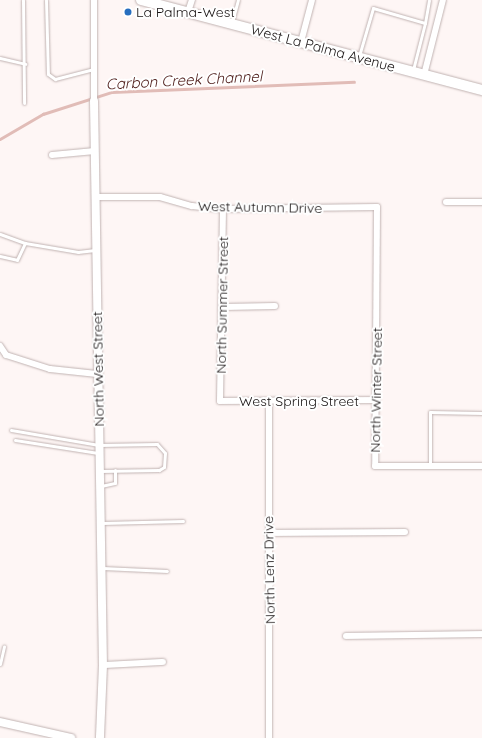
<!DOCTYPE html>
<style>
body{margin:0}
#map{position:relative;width:482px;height:738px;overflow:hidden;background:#fef6f5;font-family:Quicksand,sans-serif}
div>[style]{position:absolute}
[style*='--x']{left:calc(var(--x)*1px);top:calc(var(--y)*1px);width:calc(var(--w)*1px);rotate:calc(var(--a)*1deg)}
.stream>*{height:2.5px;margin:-1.25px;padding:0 1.25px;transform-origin:1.25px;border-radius:1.25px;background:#e1bcb7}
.roads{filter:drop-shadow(0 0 1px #c1b3b2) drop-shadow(0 0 1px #c1b3b2)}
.service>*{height:3px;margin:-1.5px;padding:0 1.5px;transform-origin:1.5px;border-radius:1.5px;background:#fff}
.minor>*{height:6px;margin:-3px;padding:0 3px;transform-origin:3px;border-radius:3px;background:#fff}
.tertiary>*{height:8px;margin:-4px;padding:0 4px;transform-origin:4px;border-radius:4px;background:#fff}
.primary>*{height:10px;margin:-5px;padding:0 5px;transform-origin:5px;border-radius:5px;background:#fff}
.dots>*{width:11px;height:11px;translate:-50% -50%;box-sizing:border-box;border:2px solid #fff;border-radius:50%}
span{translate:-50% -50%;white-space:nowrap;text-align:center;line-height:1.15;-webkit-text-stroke:4px #fff;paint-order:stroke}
.poi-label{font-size:14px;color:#181313}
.left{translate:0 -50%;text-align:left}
.street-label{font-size:14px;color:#181313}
.water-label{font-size:15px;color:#51201d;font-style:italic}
</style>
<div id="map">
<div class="stream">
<i style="--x:0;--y:139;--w:50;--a:-30.2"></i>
<i style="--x:43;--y:114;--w:72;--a:-17.7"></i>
<i style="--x:112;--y:92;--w:242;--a:-2.4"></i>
</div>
<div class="roads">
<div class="service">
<i style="--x:23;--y:0;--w:103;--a:89.4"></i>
<i style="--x:46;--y:0;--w:74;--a:88.5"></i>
<i style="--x:48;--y:74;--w:9;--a:36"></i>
<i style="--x:55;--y:79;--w:40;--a:-14.4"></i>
<i style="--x:232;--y:22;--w:23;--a:-75"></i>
<i style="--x:425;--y:23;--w:23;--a:-80"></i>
<i style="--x:359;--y:56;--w:50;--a:-73.7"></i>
<i style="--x:373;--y:8;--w:54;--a:16.1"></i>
<i style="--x:425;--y:23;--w:49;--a:104.3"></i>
<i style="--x:0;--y:58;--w:26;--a:13"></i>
<i style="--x:0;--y:234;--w:27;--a:20"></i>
<i style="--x:25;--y:243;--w:54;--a:9.6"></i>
<i style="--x:78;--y:252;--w:17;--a:-7"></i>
<i style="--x:0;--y:256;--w:17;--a:13"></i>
<i style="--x:17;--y:260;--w:19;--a:-65"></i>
<i style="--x:11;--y:430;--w:89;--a:9.7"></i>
<i style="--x:99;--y:445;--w:58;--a:-1"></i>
<i style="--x:157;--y:444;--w:12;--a:48"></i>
<i style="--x:165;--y:453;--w:14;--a:94"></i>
<i style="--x:164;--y:467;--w:6;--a:149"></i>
<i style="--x:159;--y:470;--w:58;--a:179"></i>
<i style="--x:15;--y:440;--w:84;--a:8.9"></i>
<i style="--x:430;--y:466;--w:54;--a:-90"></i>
<i style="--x:430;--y:412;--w:52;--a:1.1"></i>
<i style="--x:101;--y:486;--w:14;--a:-12"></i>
<i style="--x:115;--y:483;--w:13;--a:-90"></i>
<i style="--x:102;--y:523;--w:81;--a:-1.4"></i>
<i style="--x:103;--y:568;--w:64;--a:2.7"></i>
<i style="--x:0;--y:664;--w:18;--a:-77"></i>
</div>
<div class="minor">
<i style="--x:94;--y:0;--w:101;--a:90"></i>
<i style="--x:188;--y:12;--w:13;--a:-72"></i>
<i style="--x:301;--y:42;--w:43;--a:-75.3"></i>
<i style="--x:424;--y:75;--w:77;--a:-75.8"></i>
<i style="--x:52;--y:155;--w:43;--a:-5.3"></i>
<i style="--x:96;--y:197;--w:64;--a:0"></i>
<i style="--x:160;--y:197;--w:33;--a:16"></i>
<i style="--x:192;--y:206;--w:31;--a:6"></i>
<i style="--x:223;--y:209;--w:154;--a:-0.7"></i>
<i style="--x:377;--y:207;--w:259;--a:90.4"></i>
<i style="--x:375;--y:466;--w:107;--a:0"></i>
<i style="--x:446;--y:202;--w:36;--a:0"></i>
<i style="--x:223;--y:209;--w:192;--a:90.9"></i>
<i style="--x:220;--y:401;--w:157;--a:-0.4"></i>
<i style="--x:224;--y:307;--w:51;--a:-1.1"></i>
<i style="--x:0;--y:346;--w:11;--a:56"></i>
<i style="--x:6;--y:355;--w:46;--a:17.7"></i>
<i style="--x:50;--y:369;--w:47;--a:6.1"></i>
<i style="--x:269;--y:403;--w:335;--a:90"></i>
<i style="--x:268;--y:533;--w:137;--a:-0.4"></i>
<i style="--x:346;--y:636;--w:136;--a:-0.8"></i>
<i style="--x:103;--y:665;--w:60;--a:-2.9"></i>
</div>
<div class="tertiary">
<i style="--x:94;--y:101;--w:564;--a:89.09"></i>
<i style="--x:103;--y:665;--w:73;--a:92.4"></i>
<i style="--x:0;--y:722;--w:73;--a:12.7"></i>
</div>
<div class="primary">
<i style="--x:141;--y:0;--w:353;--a:14.8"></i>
</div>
</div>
<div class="dots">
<i style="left:128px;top:12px;background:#276ebf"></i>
</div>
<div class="poi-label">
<span class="left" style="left:136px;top:12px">La Palma-West</span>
</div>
<div class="street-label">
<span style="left:323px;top:48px;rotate:15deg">West La Palma Avenue</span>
<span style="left:260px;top:207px;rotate:1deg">West Autumn Drive</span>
<span style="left:222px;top:305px;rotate:-89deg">North Summer Street</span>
<span style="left:98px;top:369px;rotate:-91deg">North West Street</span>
<span style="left:376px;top:390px;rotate:-89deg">North Winter Street</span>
<span style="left:299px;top:401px">West Spring Street</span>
<span style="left:269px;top:570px;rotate:-91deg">North Lenz Drive</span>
</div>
<div class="water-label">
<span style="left:184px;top:80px;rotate:-3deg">Carbon Creek Channel</span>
</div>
</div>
